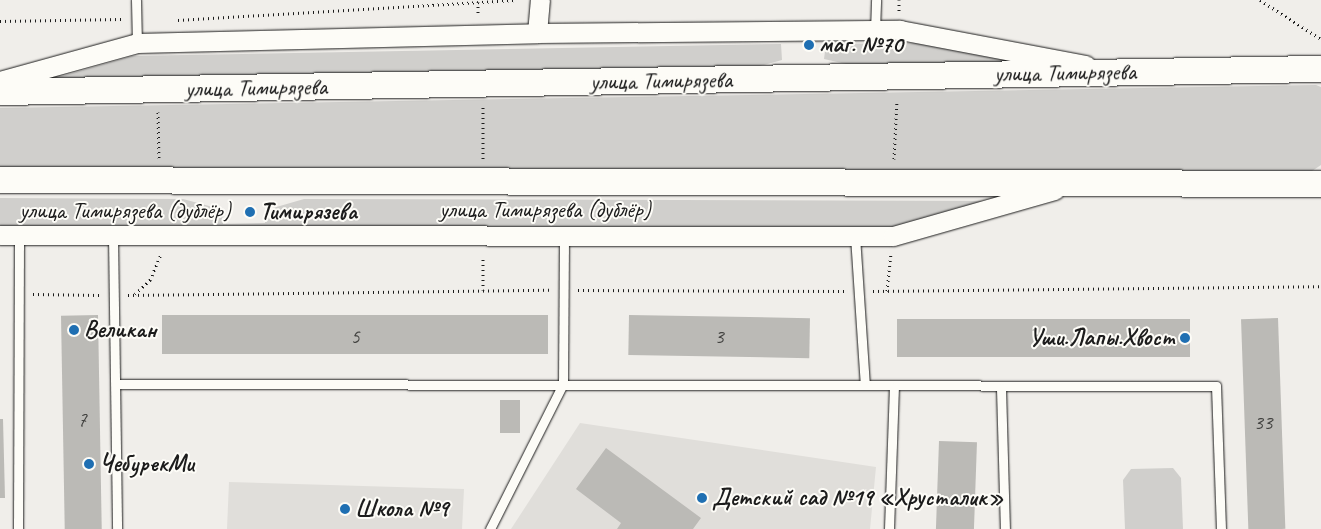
<!DOCTYPE html>
<meta charset="utf-8">
<style>
body{margin:0}
#map{position:relative;width:1321px;height:529px;overflow:hidden;background:#f0eeea;font-family:Caveat,sans-serif}
div>[style]{position:absolute}
[style*='--x']{left:calc(var(--x)*1px);top:calc(var(--y)*1px);width:calc(var(--w)*1px);rotate:calc(var(--a)*1deg)}
.built>*{inset:0;background:#e0deda}
.green>*{inset:0;background:#d0cfcc}
.building>*{inset:0;background:#bbbab6;transform-origin:0 0}
.path>*{height:3px;margin-top:-1.5px;transform-origin:0;background:repeating-linear-gradient(90deg,#1c1c1c 0 1px,transparent 0 5px)}
.roads{filter:drop-shadow(0 0 1px #1c1c1c) drop-shadow(0 0 1px #1c1c1c)}
.lane>*{height:9px;margin:-4.5px;padding:0 4.5px;transform-origin:4.5px;border-radius:4.5px;background:#fdfcf7}
.street>*{height:19px;margin:-9.5px;padding:0 9.5px;transform-origin:9.5px;border-radius:9.5px;background:#fdfcf7}
.secondary>*{height:26px;margin:-13px;padding:0 13px;transform-origin:13px;border-radius:13px;background:#fdfcf7}
.dots>*{width:14px;height:14px;translate:-50% -50%;box-sizing:border-box;border:2px solid #fdfcf7;border-radius:50%}
span{translate:-50% -50%;white-space:nowrap;text-align:center;line-height:1.15;-webkit-text-stroke:4px #fdfcf7;paint-order:stroke}
.number-label{font-size:21px;color:#444442}
.number-label span{-webkit-text-stroke-width:0}
.poi-label{font-size:24px;color:#1c1c1c;font-weight:700}
.left{translate:0 -50%;text-align:left}
.right{translate:-100% -50%;text-align:right}
.street-label{font-size:24px;color:#1c1c1c}
</style>
<div id="map">
<div class="built">
<i style="clip-path:polygon(580px 423px,876px 467px,870px 529px,511px 529px)"></i>
<i style="clip-path:polygon(229px 482px,464px 489px,462px 529px,227px 529px)"></i>
</div>
<div class="green">
<i style="clip-path:polygon(924px 43px,1036px 65px,877px 71px,824px 59px,826px 44px)"></i>
<i style="clip-path:polygon(781px 44px,782px 60px,745px 70px,31px 85px,132px 56px)"></i>
<i style="clip-path:polygon(1316px 85px,1321px 87px,1321px 165px,1312px 171px,0 171px,0 108px)"></i>
<i style="clip-path:polygon(0 198px,183px 199px,224px 210px,223px 224px,265px 223px,266px 210px,304px 199px,1007px 201px,930px 227px,0 228px)"></i>
<i style="clip-path:polygon(1173px 468px,1181px 478px,1183px 529px,1125px 529px,1123px 480px,1131px 469px)"></i>
</div>
<div class="building">
<i style="left:98px;top:315px;width:214px;height:37px;rotate:89deg"></i>
<i style="left:548px;top:315px;width:39px;height:386px;rotate:90deg"></i>
<i style="left:629px;top:315px;width:181px;height:40px;rotate:1deg"></i>
<i style="left:1278px;top:318px;width:211px;height:37px;rotate:88deg"></i>
<i style="left:1190px;top:319px;width:38px;height:293px;rotate:90deg"></i>
<i style="left:500px;top:400px;width:20px;height:33px"></i>
<i style="clip-path:polygon(0 419px,3px 419px,5px 498px,0 498px)"></i>
<i style="left:939px;top:441px;width:38px;height:88px;rotate:2deg"></i>
<i style="clip-path:polygon(606px 448px,701px 518px,693px 529px,617px 529px,621px 523px,576px 489px)"></i>
</div>
<div class="path">
<i style="--x:899;--y:0;--w:11;--a:90"></i>
<i style="--x:1260;--y:0;--w:72;--a:32.6"></i>
<i style="--x:478;--y:2;--w:12;--a:90"></i>
<i style="--x:178;--y:20;--w:338;--a:-3.4"></i>
<i style="--x:0;--y:21;--w:122;--a:-0.9"></i>
<i style="--x:158;--y:112;--w:46;--a:88.8"></i>
<i style="--x:483;--y:159;--w:54;--a:-90"></i>
<i style="--x:894;--y:159;--w:59;--a:-87.1"></i>
<i style="--x:213;--y:213;--w:14;--a:0"></i>
<i style="--x:483;--y:255;--w:35;--a:90"></i>
<i style="--x:578;--y:290;--w:266;--a:0.2"></i>
<i style="--x:873;--y:291;--w:448;--a:-0.6"></i>
<i style="--x:887;--y:291;--w:36;--a:-84"></i>
<i style="--x:33;--y:294;--w:66;--a:0.9"></i>
<i style="--x:135;--y:294;--w:21;--a:-43"></i>
<i style="--x:150;--y:280;--w:28;--a:-67"></i>
<i style="--x:128;--y:295;--w:421;--a:-0.7"></i>
</div>
<div class="roads">
<div class="lane">
<i style="--x:136;--y:0;--w:43;--a:88.7"></i>
<i style="--x:875;--y:31;--w:31;--a:-88"></i>
<i style="--x:113;--y:236;--w:293;--a:89.2"></i>
<i style="--x:855;--y:236;--w:149;--a:86.2"></i>
<i style="--x:116;--y:384;--w:1100;--a:0.1"></i>
<i style="--x:1216;--y:386;--w:143;--a:88"></i>
<i style="--x:1001;--y:388;--w:141;--a:88.4"></i>
<i style="--x:18;--y:529;--w:293;--a:-89.8"></i>
<i style="--x:490;--y:529;--w:162;--a:-63.3"></i>
<i style="--x:563;--y:384;--w:151;--a:-89.6"></i>
<i style="--x:889;--y:529;--w:142;--a:-88"></i>
</div>
<div class="street">
<i style="--x:537;--y:33;--w:33;--a:-85"></i>
<i style="--x:0;--y:81;--w:142;--a:-15.5"></i>
<i style="--x:137;--y:43;--w:400;--a:-1.4"></i>
<i style="--x:537;--y:33;--w:363;--a:-0.5"></i>
<i style="--x:900;--y:30;--w:189;--a:10.7"></i>
<i style="--x:0;--y:235;--w:893;--a:0.06"></i>
<i style="--x:893;--y:236;--w:168;--a:-15.9"></i>
</div>
<div class="secondary">
<i style="--x:0;--y:92;--w:1321;--a:-1"></i>
<i style="--x:0;--y:180;--w:1321;--a:0.17"></i>
</div>
</div>
<div class="dots">
<i style="left:809px;top:45px;background:#1f6fb2"></i>
<i style="left:250px;top:212px;background:#1f6fb2"></i>
<i style="left:74px;top:330px;background:#1f6fb2"></i>
<i style="left:1185px;top:338px;background:#1f6fb2"></i>
<i style="left:89px;top:464px;background:#1f6fb2"></i>
<i style="left:702px;top:498px;background:#1f6fb2"></i>
<i style="left:345px;top:509px;background:#1f6fb2"></i>
</div>
<div class="number-label">
<span style="left:355px;top:336px">5</span>
<span style="left:719px;top:336px">3</span>
<span style="left:82px;top:419px">7</span>
<span style="left:1263px;top:422px">33</span>
</div>
<div class="poi-label">
<span class="left" style="left:819px;top:45px">маг. №70</span>
<span class="left" style="left:260px;top:212px">Тимирязева</span>
<span class="left" style="left:84px;top:330px">Великан</span>
<span class="right" style="left:1175px;top:338px">Уши.Лапы.Хвост</span>
<span class="left" style="left:99px;top:464px">ЧебурекМи</span>
<span class="left" style="left:712px;top:498px">Детский сад №19 «Хрусталик»</span>
<span class="left" style="left:355px;top:509px">Школа №9</span>
</div>
<div class="street-label">
<span style="left:1065px;top:73px;rotate:-1deg">улица Тимирязева</span>
<span style="left:661px;top:81px;rotate:-1deg">улица Тимирязева</span>
<span style="left:256px;top:88px;rotate:-1deg">улица Тимирязева</span>
<span style="left:545px;top:210px">улица Тимирязева (дублёр)</span>
<span style="left:125px;top:211px">улица Тимирязева (дублёр)</span>
</div>
</div>
